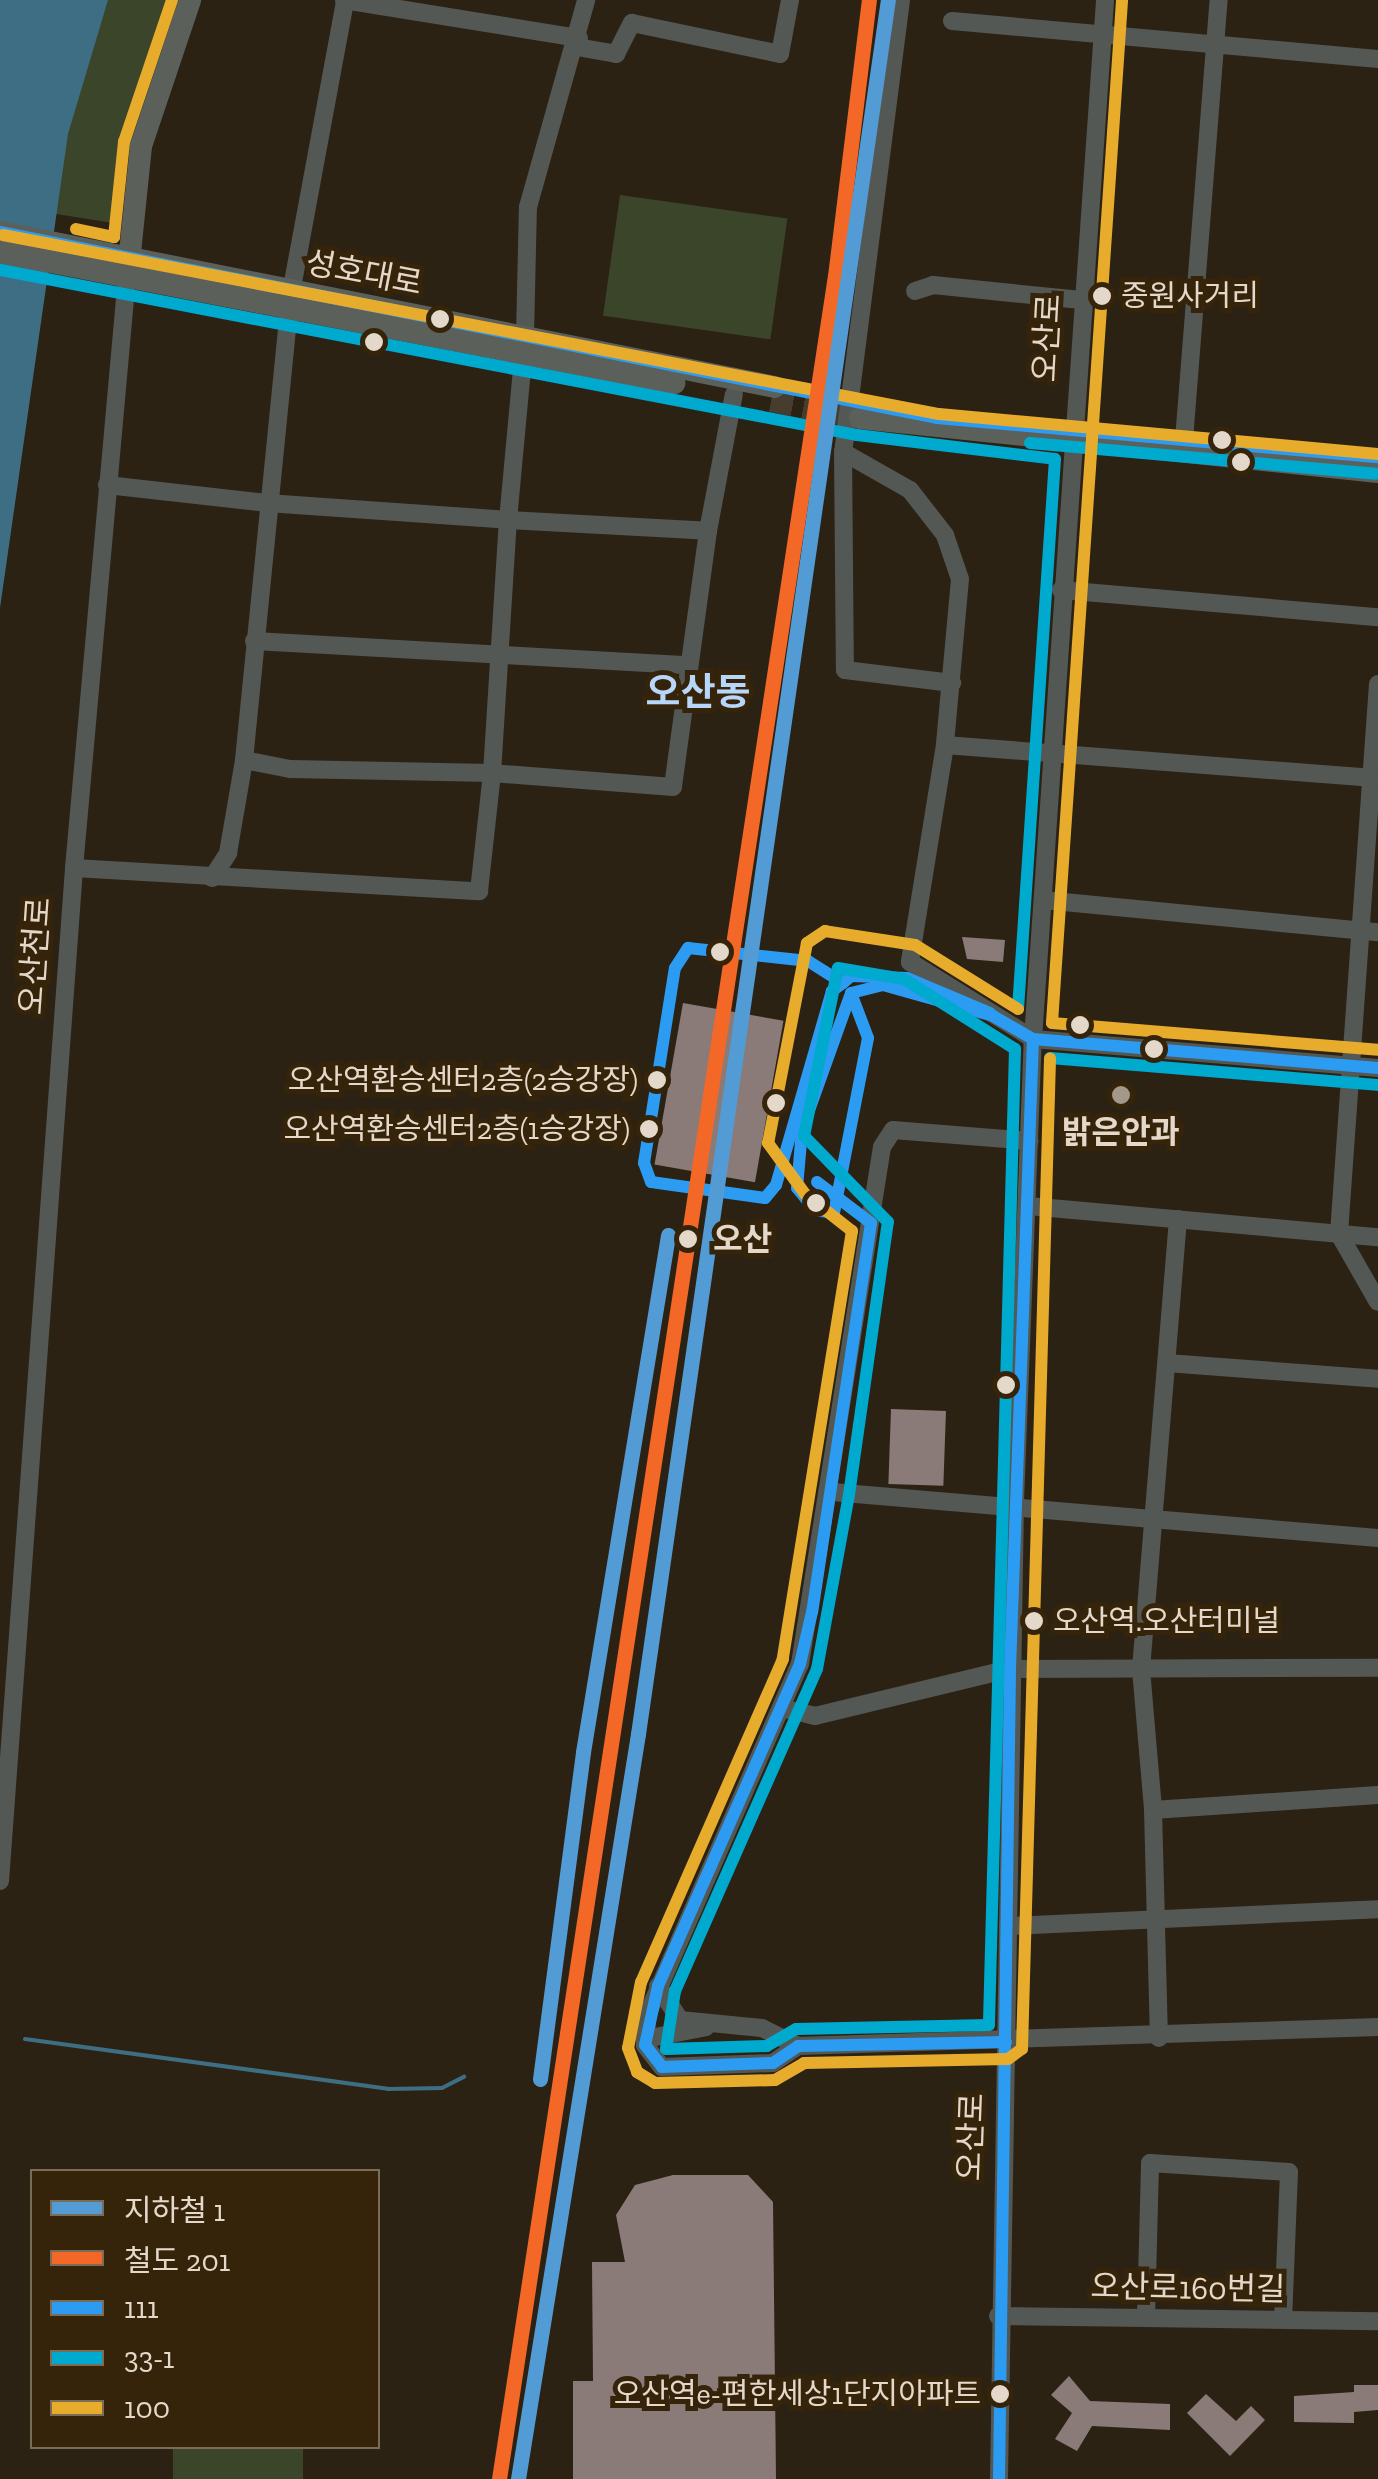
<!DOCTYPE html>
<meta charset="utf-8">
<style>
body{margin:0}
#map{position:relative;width:1378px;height:2479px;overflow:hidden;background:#2b2214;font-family:"Zilla Slab","Noto Sans KR",serif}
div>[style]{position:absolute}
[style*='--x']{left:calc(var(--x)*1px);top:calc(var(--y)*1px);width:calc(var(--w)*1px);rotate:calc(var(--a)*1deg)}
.green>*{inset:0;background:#3b452a;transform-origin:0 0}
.water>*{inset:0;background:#3d6e84}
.stream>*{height:4px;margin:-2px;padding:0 2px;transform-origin:2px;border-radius:2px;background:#3d6e84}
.building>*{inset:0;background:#8a7b79;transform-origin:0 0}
.major-tunnel>*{height:22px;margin-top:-11px;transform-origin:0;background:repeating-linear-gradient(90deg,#473d2f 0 22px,transparent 0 33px)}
.minor>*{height:18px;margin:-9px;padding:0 9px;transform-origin:9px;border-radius:9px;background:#535854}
.major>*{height:22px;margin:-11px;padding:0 11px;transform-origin:11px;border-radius:11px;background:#5b615a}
.bus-1>*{height:12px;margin:-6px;padding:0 6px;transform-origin:6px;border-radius:6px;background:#2c9cf2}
.bus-2>*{height:12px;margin:-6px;padding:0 6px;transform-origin:6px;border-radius:6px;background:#00a9ce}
.bus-3>*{height:12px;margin:-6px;padding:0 6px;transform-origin:6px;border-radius:6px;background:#e8ac2c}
.rail-1>*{height:15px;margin:-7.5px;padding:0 7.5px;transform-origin:7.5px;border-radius:7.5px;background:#f36827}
.metro-1>*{height:15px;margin:-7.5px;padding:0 7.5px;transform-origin:7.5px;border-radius:7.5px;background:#539bd4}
.dots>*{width:28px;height:28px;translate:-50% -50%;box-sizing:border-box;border:5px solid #35240a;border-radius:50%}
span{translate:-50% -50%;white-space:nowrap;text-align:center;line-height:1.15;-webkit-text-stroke:10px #35240a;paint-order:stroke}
.bus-label{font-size:30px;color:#e4d8ca}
.left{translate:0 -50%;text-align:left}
.right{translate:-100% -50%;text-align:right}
.street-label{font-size:32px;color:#e4d8ca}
.poi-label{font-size:32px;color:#e4d8ca;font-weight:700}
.stop-label{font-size:32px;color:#e4d8ca;font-weight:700}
.quarter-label{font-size:38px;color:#b8d6fa;font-weight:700}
.legend{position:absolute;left:30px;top:2169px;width:350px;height:280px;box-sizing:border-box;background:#35240a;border:2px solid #7b6c57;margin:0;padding:12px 18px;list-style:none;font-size:30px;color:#e4d8ca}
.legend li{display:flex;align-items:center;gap:20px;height:50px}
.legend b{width:50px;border:2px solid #7b6c57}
</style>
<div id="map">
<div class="green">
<i style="clip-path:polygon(0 0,176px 0,147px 71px,113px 223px,0 205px)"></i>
<i style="left:620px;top:195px;width:169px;height:122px;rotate:8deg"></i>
<i style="left:173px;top:2447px;width:130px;height:32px"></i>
</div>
<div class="water">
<i style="clip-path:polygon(0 0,108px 0,68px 134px,0 608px)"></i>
</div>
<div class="stream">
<i style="--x:25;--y:2039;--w:366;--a:7.8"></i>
<i style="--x:388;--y:2089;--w:54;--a:-1.1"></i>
<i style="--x:442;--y:2088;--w:25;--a:-27"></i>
</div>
<div class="building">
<i style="clip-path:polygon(962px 937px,1005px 940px,1003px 962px,967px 959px)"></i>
<i style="left:683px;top:1003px;width:102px;height:164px;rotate:10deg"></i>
<i style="left:891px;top:1409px;width:55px;height:75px;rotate:2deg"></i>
<i style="clip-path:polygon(673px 2175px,748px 2175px,773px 2202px,776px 2479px,573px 2479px,573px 2381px,593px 2381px,592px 2262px,625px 2262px,616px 2215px,635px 2185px)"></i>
<i style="clip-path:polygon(1069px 2376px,1090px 2401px,1170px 2404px,1170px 2430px,1092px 2426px,1077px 2451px,1055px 2439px,1072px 2413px,1051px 2395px)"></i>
<i style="clip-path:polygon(1354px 2385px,1378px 2385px,1378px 2410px,1354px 2412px,1354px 2423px,1294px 2422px,1294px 2396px,1354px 2392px)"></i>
<i style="clip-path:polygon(1206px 2394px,1236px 2421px,1251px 2406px,1265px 2420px,1230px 2456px,1187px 2413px)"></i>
</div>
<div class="major-tunnel">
<i style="--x:771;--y:401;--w:91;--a:10.8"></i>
</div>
<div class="minor">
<i style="--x:344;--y:0;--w:238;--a:9.2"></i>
<i style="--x:901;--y:0;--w:456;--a:97.3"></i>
<i style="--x:843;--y:452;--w:77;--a:29.6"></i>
<i style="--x:910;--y:490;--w:57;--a:52.1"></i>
<i style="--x:945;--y:535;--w:46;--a:71.2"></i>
<i style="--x:960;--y:579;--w:167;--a:95.2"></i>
<i style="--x:945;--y:745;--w:220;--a:99.2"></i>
<i style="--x:910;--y:962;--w:145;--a:32"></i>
<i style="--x:1033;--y:1039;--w:346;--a:4.8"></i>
<i style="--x:952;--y:21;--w:428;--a:5.1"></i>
<i style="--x:577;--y:47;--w:40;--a:10"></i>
<i style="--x:616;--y:54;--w:35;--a:-63"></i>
<i style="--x:632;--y:23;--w:151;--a:11.8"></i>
<i style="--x:780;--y:54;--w:55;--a:-79.5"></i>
<i style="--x:915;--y:291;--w:19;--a:-18"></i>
<i style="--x:933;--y:285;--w:149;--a:5.8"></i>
<i style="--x:1075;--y:430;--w:431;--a:-86"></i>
<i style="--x:1184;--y:440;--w:441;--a:-85.5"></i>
<i style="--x:843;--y:452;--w:218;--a:89.5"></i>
<i style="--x:845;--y:670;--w:108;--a:6.9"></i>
<i style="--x:107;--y:485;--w:161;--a:6.4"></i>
<i style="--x:267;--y:503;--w:242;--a:4"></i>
<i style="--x:508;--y:520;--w:200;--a:3.1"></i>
<i style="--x:708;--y:531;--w:258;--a:97.8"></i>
<i style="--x:673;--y:787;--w:182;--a:-175.6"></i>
<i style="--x:492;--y:773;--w:254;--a:-86.4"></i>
<i style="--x:508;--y:520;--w:185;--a:-84.7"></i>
<i style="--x:525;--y:336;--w:129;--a:-88.7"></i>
<i style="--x:528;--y:207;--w:215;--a:-74.3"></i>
<i style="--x:708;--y:531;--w:139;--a:-79.3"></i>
<i style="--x:1061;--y:590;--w:318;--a:4.9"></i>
<i style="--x:254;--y:641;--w:434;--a:3.2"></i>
<i style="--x:1378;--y:684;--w:551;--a:94.06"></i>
<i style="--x:1339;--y:1234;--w:78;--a:60.2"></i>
<i style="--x:945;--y:745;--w:434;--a:4.4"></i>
<i style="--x:74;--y:868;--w:406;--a:3.3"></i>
<i style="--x:479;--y:891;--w:119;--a:-83.7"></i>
<i style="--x:492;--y:773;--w:202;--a:-178.9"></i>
<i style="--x:290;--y:769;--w:47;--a:-168.9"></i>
<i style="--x:212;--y:878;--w:30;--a:-57"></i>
<i style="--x:228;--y:853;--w:94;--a:-80.2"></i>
<i style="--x:244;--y:760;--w:469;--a:-84.3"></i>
<i style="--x:291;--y:293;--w:297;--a:-79.5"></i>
<i style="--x:1043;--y:900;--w:337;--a:5.5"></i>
<i style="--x:1028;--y:1206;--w:351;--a:5.1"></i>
<i style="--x:1178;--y:1219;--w:452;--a:94.7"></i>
<i style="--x:1141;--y:1669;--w:142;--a:85.1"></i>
<i style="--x:1153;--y:1810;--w:225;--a:-3.8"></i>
<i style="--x:1167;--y:1363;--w:212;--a:4.3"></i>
<i style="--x:832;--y:1492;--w:548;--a:4.82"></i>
<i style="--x:781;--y:1708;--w:35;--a:13"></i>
<i style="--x:815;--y:1716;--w:201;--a:-13.6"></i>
<i style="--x:1010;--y:1669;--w:368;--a:-0.2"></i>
<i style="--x:1153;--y:1810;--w:228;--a:88.5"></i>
<i style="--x:0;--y:1881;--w:1016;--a:-85.82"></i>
<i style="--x:74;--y:868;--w:594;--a:-84.88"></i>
<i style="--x:1008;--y:1926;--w:370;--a:-2.6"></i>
<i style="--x:658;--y:1986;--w:40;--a:57.1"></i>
<i style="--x:680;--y:2020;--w:82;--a:5.6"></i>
<i style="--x:762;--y:2028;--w:40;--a:26.6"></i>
<i style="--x:798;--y:2046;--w:580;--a:-1.88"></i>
<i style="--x:645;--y:2039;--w:62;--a:-11.1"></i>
<i style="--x:798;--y:2046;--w:30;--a:146"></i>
<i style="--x:773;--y:2063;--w:111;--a:177.9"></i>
<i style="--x:662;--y:2067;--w:28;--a:-128"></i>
<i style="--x:645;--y:2045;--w:32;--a:-85"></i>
<i style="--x:648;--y:2013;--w:381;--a:-66.5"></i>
<i style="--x:800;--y:1664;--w:523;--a:-80.99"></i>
<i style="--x:882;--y:1147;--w:20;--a:-57"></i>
<i style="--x:893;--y:1130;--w:137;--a:4.6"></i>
<i style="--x:998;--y:2316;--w:380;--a:0.8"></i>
<i style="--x:1146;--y:2318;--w:155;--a:-88.5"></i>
<i style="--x:1150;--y:2163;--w:139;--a:3.7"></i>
<i style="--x:1289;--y:2172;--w:147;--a:92.3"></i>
<i style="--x:999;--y:2479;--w:977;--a:-89.06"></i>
<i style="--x:1015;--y:1502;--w:463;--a:-87.8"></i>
<i style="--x:1033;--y:1039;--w:596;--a:-86.06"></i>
</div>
<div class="major">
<i style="--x:0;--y:232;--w:790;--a:11.31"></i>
<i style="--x:0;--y:252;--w:687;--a:11"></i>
<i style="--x:128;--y:272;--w:127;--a:-84.1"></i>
<i style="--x:141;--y:146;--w:154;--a:-71.4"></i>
<i style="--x:860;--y:418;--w:521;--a:5.95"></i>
</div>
<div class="bus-1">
<i style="--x:0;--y:232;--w:955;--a:11.23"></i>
<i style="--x:937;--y:418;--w:443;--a:5.1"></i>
<i style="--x:688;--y:948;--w:121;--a:6.2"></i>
<i style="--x:808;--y:961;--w:41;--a:32.2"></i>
<i style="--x:843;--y:983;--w:14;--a:144"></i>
<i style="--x:832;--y:991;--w:202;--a:106.1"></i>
<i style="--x:776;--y:1185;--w:17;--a:130"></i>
<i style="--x:765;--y:1198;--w:115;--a:-172"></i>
<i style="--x:651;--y:1182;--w:20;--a:-110"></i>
<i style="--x:644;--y:1163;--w:197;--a:-81"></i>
<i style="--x:675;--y:968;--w:24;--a:-57"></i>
<i style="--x:843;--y:983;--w:11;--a:-41"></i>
<i style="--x:851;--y:976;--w:56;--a:2"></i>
<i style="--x:907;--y:978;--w:90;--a:22.9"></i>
<i style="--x:851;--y:993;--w:48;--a:69.3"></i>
<i style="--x:868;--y:1038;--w:178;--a:101"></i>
<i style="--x:834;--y:1213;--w:19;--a:-171"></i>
<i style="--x:815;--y:1210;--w:28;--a:-129"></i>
<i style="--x:797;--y:1188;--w:58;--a:-85.1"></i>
<i style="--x:802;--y:1130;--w:145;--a:-70.3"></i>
<i style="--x:851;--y:993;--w:33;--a:-14"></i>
<i style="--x:883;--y:985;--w:114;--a:15.7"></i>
<i style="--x:993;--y:1016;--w:46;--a:29.9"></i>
<i style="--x:1033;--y:1039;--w:346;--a:4.8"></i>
<i style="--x:817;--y:1182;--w:68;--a:37.2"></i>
<i style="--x:871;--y:1223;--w:393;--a:98.6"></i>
<i style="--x:812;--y:1612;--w:53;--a:103"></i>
<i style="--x:800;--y:1664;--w:352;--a:113.8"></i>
<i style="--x:658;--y:1986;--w:60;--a:102.4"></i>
<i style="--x:645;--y:2045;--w:28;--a:52"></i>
<i style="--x:662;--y:2067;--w:111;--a:-2.1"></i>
<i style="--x:773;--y:2063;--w:30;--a:-34"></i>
<i style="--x:798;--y:2046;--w:208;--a:-1.1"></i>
<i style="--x:999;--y:2479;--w:810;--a:-89.22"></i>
<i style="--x:1010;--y:1669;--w:630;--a:-87.91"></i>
</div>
<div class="bus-2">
<i style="--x:0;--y:270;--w:873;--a:10.9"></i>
<i style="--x:857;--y:435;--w:199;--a:6.9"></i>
<i style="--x:1055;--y:459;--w:551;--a:93.85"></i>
<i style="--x:1030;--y:443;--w:347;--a:5.1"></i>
<i style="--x:838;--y:968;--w:67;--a:9.5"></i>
<i style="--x:904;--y:979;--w:131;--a:32.2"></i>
<i style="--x:1015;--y:1049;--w:976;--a:91.53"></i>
<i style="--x:989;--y:2025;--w:193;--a:178.8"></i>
<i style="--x:796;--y:2029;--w:34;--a:150"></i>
<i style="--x:767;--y:2046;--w:101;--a:178.3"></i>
<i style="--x:666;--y:2049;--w:59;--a:-81.2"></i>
<i style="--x:675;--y:1991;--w:352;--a:-66.2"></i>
<i style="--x:817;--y:1669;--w:177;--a:-79.6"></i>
<i style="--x:849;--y:1495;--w:276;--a:-81.9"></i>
<i style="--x:888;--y:1222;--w:120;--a:-134.3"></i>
<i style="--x:804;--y:1136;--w:171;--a:-78.6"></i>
<i style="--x:1050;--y:1058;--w:328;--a:4.7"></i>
</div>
<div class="bus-3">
<i style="--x:1122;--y:1;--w:1024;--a:93.92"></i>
<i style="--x:1052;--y:1023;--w:327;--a:4.7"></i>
<i style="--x:76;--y:229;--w:39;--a:12"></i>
<i style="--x:114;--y:237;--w:96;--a:-84"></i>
<i style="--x:124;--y:142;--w:150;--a:-71.3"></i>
<i style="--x:3;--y:235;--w:953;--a:10.83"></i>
<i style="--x:939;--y:414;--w:441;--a:5.2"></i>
<i style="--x:1018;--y:1009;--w:121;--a:-148.1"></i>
<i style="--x:915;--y:945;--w:91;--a:-171.2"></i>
<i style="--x:825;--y:931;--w:22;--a:146"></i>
<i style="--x:807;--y:943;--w:204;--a:101"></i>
<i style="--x:768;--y:1143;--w:63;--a:54"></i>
<i style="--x:805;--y:1194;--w:60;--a:38.2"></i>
<i style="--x:852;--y:1231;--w:434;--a:99.2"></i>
<i style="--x:783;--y:1659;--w:353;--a:113.7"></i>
<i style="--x:641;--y:1982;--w:67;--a:101.1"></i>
<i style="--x:628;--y:2048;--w:26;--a:69"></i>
<i style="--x:637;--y:2072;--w:21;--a:31"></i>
<i style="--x:655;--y:2083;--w:120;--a:-1.4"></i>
<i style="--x:775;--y:2080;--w:34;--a:-30"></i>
<i style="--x:804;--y:2063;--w:204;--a:-1.1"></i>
<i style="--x:1008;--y:2059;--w:17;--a:-36"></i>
<i style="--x:1022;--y:2049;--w:991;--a:-88.38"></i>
</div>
<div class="rail-1">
<i style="--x:499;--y:2479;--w:2228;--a:-81.33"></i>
<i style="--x:835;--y:276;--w:278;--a:-83"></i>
</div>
<div class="metro-1">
<i style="--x:540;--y:2079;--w:330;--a:-82.5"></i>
<i style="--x:583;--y:1752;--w:524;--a:-80.66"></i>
<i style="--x:518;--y:2479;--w:755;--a:-80.85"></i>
<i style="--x:638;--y:1734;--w:1752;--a:-81.8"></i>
</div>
<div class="dots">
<i style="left:1102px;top:296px;background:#e4d8ca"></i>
<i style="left:440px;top:319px;background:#e4d8ca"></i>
<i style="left:374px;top:342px;background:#e4d8ca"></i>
<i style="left:1222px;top:440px;background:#e4d8ca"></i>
<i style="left:1241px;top:462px;background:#e4d8ca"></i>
<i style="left:720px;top:952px;background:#e4d8ca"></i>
<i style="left:1080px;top:1025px;background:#e4d8ca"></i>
<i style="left:1154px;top:1049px;background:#e4d8ca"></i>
<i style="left:657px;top:1080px;background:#e4d8ca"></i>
<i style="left:1121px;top:1095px;background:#a3988a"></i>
<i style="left:776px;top:1103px;background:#e4d8ca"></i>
<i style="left:649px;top:1129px;background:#e4d8ca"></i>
<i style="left:816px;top:1203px;background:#e4d8ca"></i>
<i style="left:688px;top:1239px;background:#e4d8ca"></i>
<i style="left:1006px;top:1385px;background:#e4d8ca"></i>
<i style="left:1034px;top:1621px;background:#e4d8ca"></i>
<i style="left:1000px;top:2394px;background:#e4d8ca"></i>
</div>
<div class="bus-label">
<span class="left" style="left:1121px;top:296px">중원사거리</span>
<span class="right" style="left:638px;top:1080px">오산역환승센터2층(2승강장)</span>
<span class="right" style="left:630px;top:1129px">오산역환승센터2층(1승강장)</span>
<span class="left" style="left:1053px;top:1621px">오산역.오산터미널</span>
<span class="right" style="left:981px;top:2394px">오산역e-편한세상1단지아파트</span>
</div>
<div class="street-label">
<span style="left:364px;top:273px;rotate:11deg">성호대로</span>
<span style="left:1047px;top:338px;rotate:-87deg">오산로</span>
<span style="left:35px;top:956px;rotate:-86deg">오산천로</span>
<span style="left:971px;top:2137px;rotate:-88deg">오산로</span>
<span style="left:1188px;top:2288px;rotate:1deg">오산로160번길</span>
</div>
<div class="poi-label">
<span style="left:1121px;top:1132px">밝은안과</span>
</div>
<div class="stop-label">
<span class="left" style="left:713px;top:1239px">오산</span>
</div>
<div class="quarter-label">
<span style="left:698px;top:693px">오산동</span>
</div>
<ul class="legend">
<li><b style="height:12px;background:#539bd4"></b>지하철 1</li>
<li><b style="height:12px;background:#f36827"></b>철도 201</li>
<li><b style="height:12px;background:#2c9cf2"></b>111</li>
<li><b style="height:12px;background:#00a9ce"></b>33-1</li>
<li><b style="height:12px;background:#e8ac2c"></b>100</li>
</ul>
</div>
